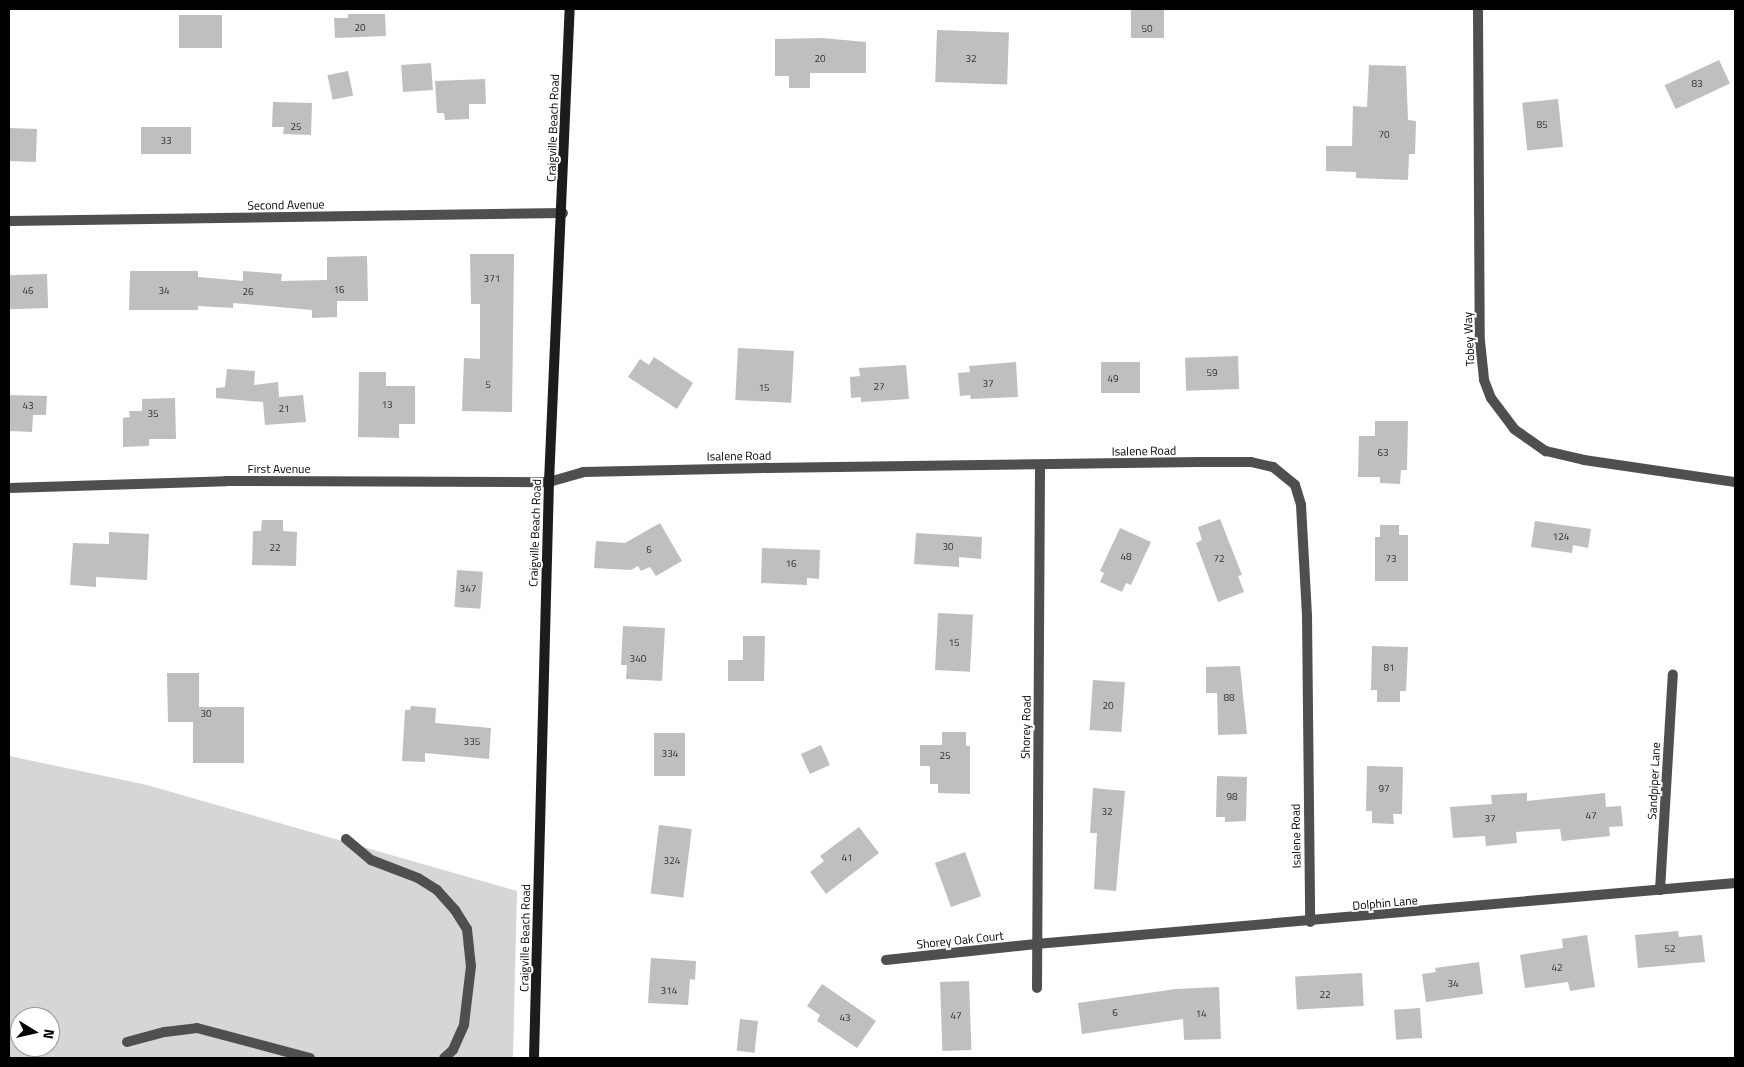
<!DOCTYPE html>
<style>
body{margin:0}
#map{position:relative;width:1744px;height:1067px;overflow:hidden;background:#fff;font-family:"Titillium Web",sans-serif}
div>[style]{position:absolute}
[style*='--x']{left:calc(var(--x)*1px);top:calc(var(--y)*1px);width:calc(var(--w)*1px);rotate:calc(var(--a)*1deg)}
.green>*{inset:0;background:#d6d6d6}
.building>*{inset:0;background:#bfbfbf;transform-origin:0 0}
.lane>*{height:10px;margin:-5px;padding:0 5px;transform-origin:5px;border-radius:5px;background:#4f4f4f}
.street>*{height:10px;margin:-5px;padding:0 5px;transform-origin:5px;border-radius:5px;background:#4f4f4f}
.secondary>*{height:10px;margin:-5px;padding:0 5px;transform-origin:5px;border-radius:5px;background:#1c1c1c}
span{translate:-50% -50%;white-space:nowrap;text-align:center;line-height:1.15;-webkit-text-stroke:4px #fff;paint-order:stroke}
.number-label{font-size:10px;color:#303030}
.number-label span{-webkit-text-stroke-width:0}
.street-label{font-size:12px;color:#000}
.frame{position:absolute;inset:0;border:10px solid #000;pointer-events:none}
.north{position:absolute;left:10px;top:1007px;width:50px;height:50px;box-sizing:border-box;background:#fff;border:1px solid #999;border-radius:50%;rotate:99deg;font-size:14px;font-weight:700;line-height:20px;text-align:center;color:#000}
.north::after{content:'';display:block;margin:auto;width:18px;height:22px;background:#000;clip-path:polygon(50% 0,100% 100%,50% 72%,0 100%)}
</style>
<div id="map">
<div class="green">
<i style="clip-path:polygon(evenodd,9px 756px,147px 785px,517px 891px,513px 1058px,9px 1058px,9px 756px,20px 1017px,50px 1017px,50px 1047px,20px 1047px,20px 1017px)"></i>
</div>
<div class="building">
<i style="left:1131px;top:9px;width:33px;height:29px"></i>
<i style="clip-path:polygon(348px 14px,385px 14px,386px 36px,335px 38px,334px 18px,348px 18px)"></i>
<i style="left:179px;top:15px;width:43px;height:33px"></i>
<i style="left:937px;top:30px;width:72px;height:52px;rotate:2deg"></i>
<i style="clip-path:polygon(822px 38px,866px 42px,866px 73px,810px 73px,810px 88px,789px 88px,789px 76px,775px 76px,775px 39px)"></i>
<i style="left:1719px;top:60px;width:26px;height:60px;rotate:65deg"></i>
<i style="left:431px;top:63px;width:27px;height:30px;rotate:86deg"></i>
<i style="clip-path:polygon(1369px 65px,1406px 66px,1408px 120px,1416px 121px,1415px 154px,1409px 154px,1408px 180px,1356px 178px,1356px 172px,1326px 171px,1326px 146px,1352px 146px,1353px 106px,1367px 107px)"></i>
<i style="left:348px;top:71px;width:25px;height:21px;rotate:78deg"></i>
<i style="clip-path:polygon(485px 79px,486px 104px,469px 104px,469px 119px,445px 120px,444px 113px,437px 113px,435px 81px)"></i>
<i style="left:1558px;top:99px;width:48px;height:36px;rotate:84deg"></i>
<i style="clip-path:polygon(273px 102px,312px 103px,311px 135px,283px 134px,284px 127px,272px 127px)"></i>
<i style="left:141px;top:127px;width:50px;height:27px"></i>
<i style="left:9px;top:128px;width:28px;height:33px;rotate:2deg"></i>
<i style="clip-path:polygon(470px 254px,514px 254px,512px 412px,462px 411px,464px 358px,480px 359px,480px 304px,471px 304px)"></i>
<i style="clip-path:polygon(367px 256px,368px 301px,337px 301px,337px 317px,312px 318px,312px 310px,233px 303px,233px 308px,198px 306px,198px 310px,129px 310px,130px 271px,198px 271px,198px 277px,243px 281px,243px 271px,282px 274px,281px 281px,327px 280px,327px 257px)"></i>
<i style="left:47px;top:274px;width:34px;height:38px;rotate:88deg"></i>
<i style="left:738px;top:348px;width:56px;height:52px;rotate:3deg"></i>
<i style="left:1238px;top:356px;width:33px;height:53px;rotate:88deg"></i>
<i style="clip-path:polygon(654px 357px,693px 383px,677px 409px,628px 377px,640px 359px,649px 365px)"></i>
<i style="clip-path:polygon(1016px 362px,1018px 397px,971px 399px,970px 395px,960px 396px,958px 373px,970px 372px,969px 366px)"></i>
<i style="left:1101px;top:362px;width:39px;height:31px"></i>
<i style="clip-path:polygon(906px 365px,909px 399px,861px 402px,861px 397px,851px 398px,850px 377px,860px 376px,859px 368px)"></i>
<i style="clip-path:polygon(227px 369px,255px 371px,254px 385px,278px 382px,279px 397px,303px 395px,306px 422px,265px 425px,263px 402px,216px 398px,216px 388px,225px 387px)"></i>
<i style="clip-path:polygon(359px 372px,386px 372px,386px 386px,415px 386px,415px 424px,399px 424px,399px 438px,358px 437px)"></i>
<i style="clip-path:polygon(9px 395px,47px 396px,46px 415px,33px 415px,32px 432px,9px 431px)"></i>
<i style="clip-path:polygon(175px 398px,176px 439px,149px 439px,149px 446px,123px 447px,123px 418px,130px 417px,129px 411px,142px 411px,142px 399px)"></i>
<i style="clip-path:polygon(1375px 421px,1408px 421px,1407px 470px,1401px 470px,1400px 484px,1380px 483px,1380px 477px,1358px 477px,1359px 436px,1375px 436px)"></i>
<i style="clip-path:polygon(1220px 519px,1242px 575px,1238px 576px,1244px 592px,1218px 602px,1196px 543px,1202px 540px,1198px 527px)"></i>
<i style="clip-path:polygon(262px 520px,283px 520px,283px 531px,297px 532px,296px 566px,252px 565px,253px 531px,261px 531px)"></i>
<i style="clip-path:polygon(1535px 521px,1591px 529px,1588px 548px,1573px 545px,1572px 553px,1531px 547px)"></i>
<i style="clip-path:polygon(660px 523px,682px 561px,656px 576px,650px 567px,641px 571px,638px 566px,631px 570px,594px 568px,596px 541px,625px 543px)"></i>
<i style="clip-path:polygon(1380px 525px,1399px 525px,1399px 535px,1408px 535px,1408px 581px,1375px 581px,1375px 537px,1380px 537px)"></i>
<i style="clip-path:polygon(1120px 528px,1151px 542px,1131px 585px,1126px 583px,1122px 592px,1100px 582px,1104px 573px,1100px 571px)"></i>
<i style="clip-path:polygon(109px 532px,149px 534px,147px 580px,96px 577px,96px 587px,70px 585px,73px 543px,109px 544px)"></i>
<i style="clip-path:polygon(916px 533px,982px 537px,981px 559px,959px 557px,959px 567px,914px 564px)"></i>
<i style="clip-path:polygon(762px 548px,820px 550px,819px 579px,807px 578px,807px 585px,761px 583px)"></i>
<i style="left:457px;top:570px;width:26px;height:37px;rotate:4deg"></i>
<i style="left:938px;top:613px;width:35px;height:57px;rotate:3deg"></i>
<i style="clip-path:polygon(623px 626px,665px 628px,662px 681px,626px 679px,627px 665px,621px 665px)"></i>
<i style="clip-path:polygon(743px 636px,765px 636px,764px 681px,728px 681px,728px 660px,743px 660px)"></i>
<i style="clip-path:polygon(1372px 646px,1408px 647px,1406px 691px,1400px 691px,1400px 702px,1377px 702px,1377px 690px,1371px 690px)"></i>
<i style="clip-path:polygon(1240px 666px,1247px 734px,1218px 735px,1217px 693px,1206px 693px,1206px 667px)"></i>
<i style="clip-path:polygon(167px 673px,199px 673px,199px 707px,244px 707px,244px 763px,193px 763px,193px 722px,168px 722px)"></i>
<i style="left:1093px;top:680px;width:32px;height:50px;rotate:4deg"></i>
<i style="clip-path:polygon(411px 706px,436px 708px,435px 723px,491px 728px,489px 759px,425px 753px,425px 762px,402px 761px,405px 710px,410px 710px)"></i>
<i style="clip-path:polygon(942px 732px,966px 732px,966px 746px,970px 746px,970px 794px,938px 793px,938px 784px,930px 784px,930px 766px,920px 766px,920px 745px,942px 745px)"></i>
<i style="left:654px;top:733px;width:31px;height:43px"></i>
<i style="left:821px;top:745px;width:22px;height:22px;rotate:66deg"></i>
<i style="clip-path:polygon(1367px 766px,1403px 767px,1402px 814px,1393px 814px,1394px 824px,1372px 823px,1372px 811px,1366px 811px)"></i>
<i style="clip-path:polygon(1217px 776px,1247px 777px,1246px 821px,1225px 822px,1225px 817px,1216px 817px)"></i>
<i style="clip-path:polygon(1093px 788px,1125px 791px,1116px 891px,1094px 889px,1097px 833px,1090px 833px)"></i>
<i style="clip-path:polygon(1527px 793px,1527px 801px,1605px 793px,1606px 807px,1621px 806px,1623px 826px,1609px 827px,1610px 836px,1562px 841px,1560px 829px,1516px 832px,1517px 843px,1486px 846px,1485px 836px,1453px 838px,1450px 807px,1492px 804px,1491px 795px)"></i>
<i style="left:659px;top:825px;width:33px;height:69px;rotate:7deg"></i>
<i style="clip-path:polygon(859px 827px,879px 853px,826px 894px,810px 872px,824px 861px,820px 856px)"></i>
<i style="left:965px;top:852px;width:47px;height:32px;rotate:70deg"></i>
<i style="clip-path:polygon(1678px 931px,1679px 937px,1702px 935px,1705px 962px,1638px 968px,1635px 935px)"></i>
<i style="clip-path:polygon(1587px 935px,1595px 987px,1570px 991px,1568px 982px,1525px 988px,1520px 955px,1563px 948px,1562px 939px)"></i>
<i style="clip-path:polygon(651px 958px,696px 961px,695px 980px,690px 979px,688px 1005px,648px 1003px)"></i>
<i style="clip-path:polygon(1479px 962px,1483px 994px,1426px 1002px,1422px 974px,1436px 972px,1435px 968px)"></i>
<i style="left:1362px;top:973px;width:33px;height:67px;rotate:87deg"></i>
<i style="left:969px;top:981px;width:69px;height:29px;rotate:88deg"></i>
<i style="clip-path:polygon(822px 984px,876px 1021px,857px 1048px,817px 1021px,820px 1015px,807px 1006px)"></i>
<i style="clip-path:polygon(1219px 987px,1221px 1039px,1184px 1040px,1183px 1019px,1082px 1034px,1078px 1003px,1176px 989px)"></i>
<i style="left:1420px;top:1008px;width:30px;height:26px;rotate:86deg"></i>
<i style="left:740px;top:1019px;width:18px;height:32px;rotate:6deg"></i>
</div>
<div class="lane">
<i style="--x:346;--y:839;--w:33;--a:40"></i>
<i style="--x:371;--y:860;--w:50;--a:21"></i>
<i style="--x:418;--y:878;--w:22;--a:32"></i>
<i style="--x:437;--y:890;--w:27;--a:48"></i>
<i style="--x:455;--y:910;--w:22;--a:58"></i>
<i style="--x:467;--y:929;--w:37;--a:84"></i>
<i style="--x:471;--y:966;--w:59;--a:96.8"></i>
<i style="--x:464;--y:1025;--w:27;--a:114"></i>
<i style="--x:453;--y:1050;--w:12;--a:138"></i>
<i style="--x:127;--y:1042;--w:39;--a:-15"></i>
<i style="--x:165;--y:1032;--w:32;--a:-7"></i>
<i style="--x:197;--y:1028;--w:117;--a:14.9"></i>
</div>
<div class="street">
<i style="--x:1478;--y:9;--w:332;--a:89.7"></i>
<i style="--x:1480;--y:341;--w:39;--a:84"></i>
<i style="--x:1484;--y:380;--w:19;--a:69"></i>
<i style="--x:1491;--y:398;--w:39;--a:53"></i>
<i style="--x:1514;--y:429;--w:39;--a:35"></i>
<i style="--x:1546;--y:451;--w:39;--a:13"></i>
<i style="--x:1584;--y:460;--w:153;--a:8.3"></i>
<i style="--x:9;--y:221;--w:554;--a:-0.83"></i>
<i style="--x:9;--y:488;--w:217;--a:-1.8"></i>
<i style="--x:226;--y:481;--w:323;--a:0.2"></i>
<i style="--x:549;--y:482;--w:35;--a:-16"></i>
<i style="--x:583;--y:472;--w:183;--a:-1.3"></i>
<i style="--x:766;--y:468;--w:433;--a:-0.8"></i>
<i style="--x:1199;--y:462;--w:52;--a:0"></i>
<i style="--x:1251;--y:462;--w:23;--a:13"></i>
<i style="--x:1273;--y:467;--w:28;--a:39"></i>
<i style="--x:1295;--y:485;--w:21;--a:73"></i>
<i style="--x:1301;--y:505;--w:110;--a:86.9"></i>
<i style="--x:1307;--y:615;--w:307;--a:89.4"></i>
<i style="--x:1660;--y:890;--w:216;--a:-86.6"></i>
<i style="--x:886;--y:960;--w:151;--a:-6.1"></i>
<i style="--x:1036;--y:944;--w:702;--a:-4.99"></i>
<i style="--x:1037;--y:988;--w:523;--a:-89.67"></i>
</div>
<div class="secondary">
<i style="--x:534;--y:1058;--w:576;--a:-88.51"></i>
<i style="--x:549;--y:482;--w:473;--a:-87.5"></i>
</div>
<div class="number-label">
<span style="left:360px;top:28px">20</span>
<span style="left:1147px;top:29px">50</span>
<span style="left:820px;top:59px">20</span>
<span style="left:971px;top:59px">32</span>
<span style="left:1697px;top:84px">83</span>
<span style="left:1542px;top:125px">85</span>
<span style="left:296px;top:127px">25</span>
<span style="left:1384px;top:135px">70</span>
<span style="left:166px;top:141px">33</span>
<span style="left:492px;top:279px">371</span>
<span style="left:339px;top:290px">16</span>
<span style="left:28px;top:291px">46</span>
<span style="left:164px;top:291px">34</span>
<span style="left:248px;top:292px">26</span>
<span style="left:1212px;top:373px">59</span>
<span style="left:1113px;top:379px">49</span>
<span style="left:988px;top:384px">37</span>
<span style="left:488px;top:385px">5</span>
<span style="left:879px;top:387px">27</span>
<span style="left:764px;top:388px">15</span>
<span style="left:387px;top:405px">13</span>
<span style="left:28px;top:406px">43</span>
<span style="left:284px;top:409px">21</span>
<span style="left:153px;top:414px">35</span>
<span style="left:1383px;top:453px">63</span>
<span style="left:1561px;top:537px">124</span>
<span style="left:948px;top:547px">30</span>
<span style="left:275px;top:548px">22</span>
<span style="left:649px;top:550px">6</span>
<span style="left:1126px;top:557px">48</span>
<span style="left:1219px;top:559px">72</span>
<span style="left:1391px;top:559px">73</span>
<span style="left:791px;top:564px">16</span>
<span style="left:468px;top:589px">347</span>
<span style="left:954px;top:643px">15</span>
<span style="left:638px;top:659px">340</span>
<span style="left:1389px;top:668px">81</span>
<span style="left:1229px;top:698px">88</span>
<span style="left:1108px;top:706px">20</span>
<span style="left:206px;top:714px">30</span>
<span style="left:472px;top:742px">335</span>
<span style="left:670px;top:754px">334</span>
<span style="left:945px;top:756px">25</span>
<span style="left:1384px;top:789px">97</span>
<span style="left:1232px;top:797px">98</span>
<span style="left:1107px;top:812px">32</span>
<span style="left:1591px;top:816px">47</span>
<span style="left:1490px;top:819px">37</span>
<span style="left:847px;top:858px">41</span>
<span style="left:672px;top:861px">324</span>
<span style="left:1670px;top:949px">52</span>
<span style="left:1557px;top:968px">42</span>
<span style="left:1453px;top:984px">34</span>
<span style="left:669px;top:991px">314</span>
<span style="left:1325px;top:995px">22</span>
<span style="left:1115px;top:1013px">6</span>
<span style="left:1201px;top:1014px">14</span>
<span style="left:956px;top:1016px">47</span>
<span style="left:845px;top:1018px">43</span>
</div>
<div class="street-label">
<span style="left:553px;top:128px;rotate:-88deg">Craigville Beach Road</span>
<span style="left:286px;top:205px;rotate:-1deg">Second Avenue</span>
<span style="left:1469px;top:339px;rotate:-93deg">Tobey Way</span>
<span style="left:1144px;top:451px;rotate:-1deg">Isalene Road</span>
<span style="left:739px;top:456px;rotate:-1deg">Isalene Road</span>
<span style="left:279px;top:469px">First Avenue</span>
<span style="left:535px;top:533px;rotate:-88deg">Craigville Beach Road</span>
<span style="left:1026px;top:727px;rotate:-89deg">Shorey Road</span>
<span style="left:1654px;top:781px;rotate:-87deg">Sandpiper Lane</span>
<span style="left:1296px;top:836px;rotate:-91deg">Isalene Road</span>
<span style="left:1385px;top:903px;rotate:-5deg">Dolphin Lane</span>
<span style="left:525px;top:938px;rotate:-89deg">Craigville Beach Road</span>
<span style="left:960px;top:940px;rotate:-6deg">Shorey Oak Court</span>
</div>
<div class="frame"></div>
<div class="north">N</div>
</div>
